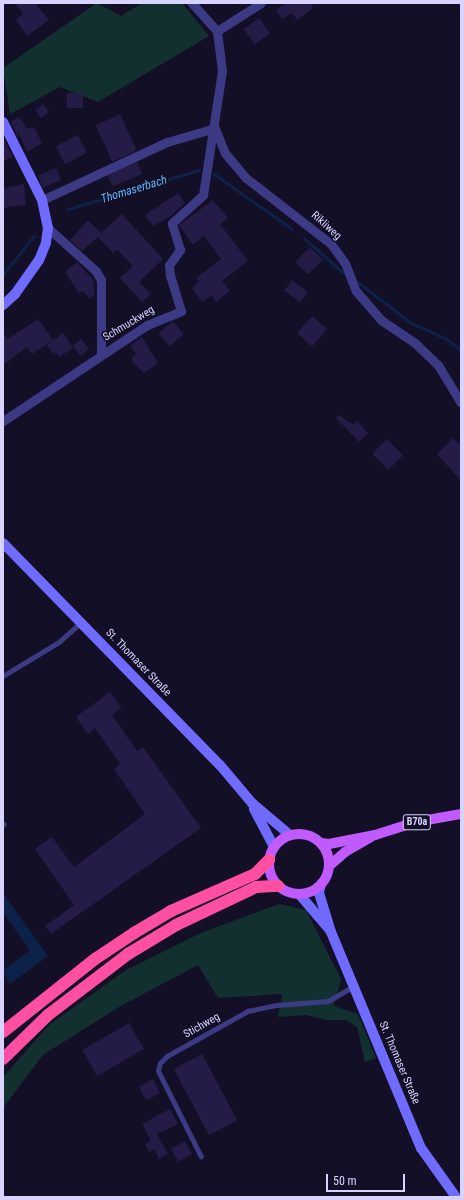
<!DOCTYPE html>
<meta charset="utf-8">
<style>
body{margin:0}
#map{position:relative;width:464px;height:1200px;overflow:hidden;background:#130f26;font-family:"Roboto Condensed",sans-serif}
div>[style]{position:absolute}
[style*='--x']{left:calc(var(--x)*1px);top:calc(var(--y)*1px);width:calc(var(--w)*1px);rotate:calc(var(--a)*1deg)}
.green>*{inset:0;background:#12302f}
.water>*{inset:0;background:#0c2248}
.stream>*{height:3px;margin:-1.5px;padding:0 1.5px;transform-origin:1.5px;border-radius:1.5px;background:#0c2248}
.building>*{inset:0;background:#241b47;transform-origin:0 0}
.lane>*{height:4.5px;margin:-2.25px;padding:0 2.25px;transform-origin:2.25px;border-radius:2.25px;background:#3d3a85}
.street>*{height:9px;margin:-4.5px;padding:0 4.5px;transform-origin:4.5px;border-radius:4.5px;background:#3d3a85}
.secondary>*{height:10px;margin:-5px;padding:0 5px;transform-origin:5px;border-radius:5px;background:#6f6bff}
.primary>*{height:10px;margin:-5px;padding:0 5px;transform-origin:5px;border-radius:5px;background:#c25bff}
.primary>.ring{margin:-5px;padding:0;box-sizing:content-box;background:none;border:10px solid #c25bff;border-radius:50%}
.highway>*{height:12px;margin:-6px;padding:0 6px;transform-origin:6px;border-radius:6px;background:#ff4fa3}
span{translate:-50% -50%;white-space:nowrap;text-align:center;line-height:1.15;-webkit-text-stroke:3.5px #130f26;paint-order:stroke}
.shield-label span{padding:1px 3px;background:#130f26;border:1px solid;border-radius:3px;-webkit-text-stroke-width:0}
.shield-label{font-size:10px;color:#d9d4ff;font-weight:700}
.street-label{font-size:11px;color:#d9d4ff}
.water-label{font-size:12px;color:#62b6ff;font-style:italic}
.frame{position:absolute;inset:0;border:4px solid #d9d4ff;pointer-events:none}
.scale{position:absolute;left:326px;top:1174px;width:79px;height:18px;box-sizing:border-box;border:2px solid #d9d4ff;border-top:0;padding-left:5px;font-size:12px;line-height:14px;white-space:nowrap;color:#d9d4ff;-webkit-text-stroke:3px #130f26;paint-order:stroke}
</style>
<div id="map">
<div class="green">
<i style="clip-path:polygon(97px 3px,121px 16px,142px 3px,182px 3px,209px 36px,98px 102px,60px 87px,10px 114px,3px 68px)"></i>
<i style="clip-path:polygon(279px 904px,306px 910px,341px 979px,334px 1006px,358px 1014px,376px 1058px,365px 1062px,357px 1027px,346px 1020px,327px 1020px,306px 1015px,278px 1017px,282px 994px,218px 998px,198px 965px,119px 1007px,43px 1055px,3px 1108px,3px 1077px,49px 1025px,126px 970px,203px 932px)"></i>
</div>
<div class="water">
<i style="clip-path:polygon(3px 893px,48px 956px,10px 984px,3px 970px,30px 950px,3px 913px)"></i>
</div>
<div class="stream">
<i style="--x:214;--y:174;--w:95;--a:35.2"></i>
<i style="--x:68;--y:209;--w:137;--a:-16.6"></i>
<i style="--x:304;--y:238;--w:52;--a:41.9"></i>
<i style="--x:3;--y:274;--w:49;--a:-50.8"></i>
<i style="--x:359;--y:283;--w:66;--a:37.6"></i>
<i style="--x:411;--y:323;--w:37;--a:24"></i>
<i style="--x:445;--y:338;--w:20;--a:37"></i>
</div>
<div class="building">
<i style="clip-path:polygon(15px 3px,35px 3px,49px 20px,27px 36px,16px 20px,23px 14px)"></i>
<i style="clip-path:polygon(286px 3px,310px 3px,313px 8px,297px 20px,292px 13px,282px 19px,276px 10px)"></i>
<i style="left:259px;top:18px;width:19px;height:19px;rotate:54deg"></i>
<i style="left:83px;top:93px;width:15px;height:16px;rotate:90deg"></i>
<i style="left:43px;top:104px;width:10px;height:10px;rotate:53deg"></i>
<i style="left:120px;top:114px;width:40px;height:27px;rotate:65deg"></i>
<i style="clip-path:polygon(19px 117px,28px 129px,34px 127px,42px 143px,27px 152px,18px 131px,18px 138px,11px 122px)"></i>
<i style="left:78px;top:135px;width:20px;height:25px;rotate:63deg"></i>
<i style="clip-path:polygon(3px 137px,13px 157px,3px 161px)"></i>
<i style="left:137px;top:162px;width:13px;height:32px;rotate:67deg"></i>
<i style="left:56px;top:168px;width:13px;height:20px;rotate:67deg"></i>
<i style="clip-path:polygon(24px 184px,26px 205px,3px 208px,3px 188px)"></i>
<i style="clip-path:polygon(178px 193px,185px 203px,171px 216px,153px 226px,145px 215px)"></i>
<i style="clip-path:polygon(213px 200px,228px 218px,220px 224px,248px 261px,222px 281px,230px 291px,216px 302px,211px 296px,202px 302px,192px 288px,199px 281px,196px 278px,221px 259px,204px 236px,193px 245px,179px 225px)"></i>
<i style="clip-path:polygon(122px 214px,163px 259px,139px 282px,151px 294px,142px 302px,120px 278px,133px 266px,117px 249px,113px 253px,98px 237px,82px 251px,70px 240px,88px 220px,101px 233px)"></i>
<i style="left:310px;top:247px;width:18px;height:21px;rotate:45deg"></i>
<i style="clip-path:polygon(77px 262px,95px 282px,93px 285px,95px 294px,90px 299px,83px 291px,79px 293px,65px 272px)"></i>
<i style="left:292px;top:280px;width:20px;height:13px;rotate:37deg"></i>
<i style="left:312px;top:316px;width:20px;height:23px;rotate:41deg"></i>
<i style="clip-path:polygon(38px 319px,53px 340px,32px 354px,27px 347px,3px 365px,3px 332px,8px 339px)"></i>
<i style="left:173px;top:321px;width:17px;height:19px;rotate:50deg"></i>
<i style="clip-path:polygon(63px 333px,73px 348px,59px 357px,56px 352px,53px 354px,47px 345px)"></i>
<i style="clip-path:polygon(142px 337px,158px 363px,144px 373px,133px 363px,132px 357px,136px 354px,130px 346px)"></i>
<i style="left:81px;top:339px;width:13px;height:11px;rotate:51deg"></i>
<i style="clip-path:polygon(339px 415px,353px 425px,357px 421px,368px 433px,359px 442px,336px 418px)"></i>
<i style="clip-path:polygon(453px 438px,461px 446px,461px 481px,437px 454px)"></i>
<i style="left:387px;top:439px;width:23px;height:21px;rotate:45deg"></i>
<i style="clip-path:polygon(110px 692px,121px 708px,112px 715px,137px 751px,143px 747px,201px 828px,51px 934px,45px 926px,74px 905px,35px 849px,52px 837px,74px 867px,145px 814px,114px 769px,120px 764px,95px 728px,88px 734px,76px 717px)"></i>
<i style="left:129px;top:1023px;width:30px;height:54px;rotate:60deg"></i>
<i style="left:202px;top:1054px;width:75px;height:32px;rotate:62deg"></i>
<i style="left:153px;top:1079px;width:16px;height:16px;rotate:63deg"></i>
<i style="clip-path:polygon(170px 1109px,178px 1124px,157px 1134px,168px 1154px,159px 1159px,154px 1149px,149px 1152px,145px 1144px,151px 1141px,142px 1124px)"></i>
<i style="left:185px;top:1141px;width:15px;height:16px;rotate:62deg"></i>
</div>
<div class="lane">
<i style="--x:3;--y:676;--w:66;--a:-31.3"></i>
<i style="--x:59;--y:642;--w:30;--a:-42"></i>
<i style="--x:3;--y:825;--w:1;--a:-45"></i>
<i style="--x:201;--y:1157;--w:96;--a:-116.6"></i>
<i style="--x:158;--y:1071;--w:8;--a:-76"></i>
<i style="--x:160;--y:1063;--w:10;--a:-45"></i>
<i style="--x:167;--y:1056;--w:93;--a:-29.1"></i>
<i style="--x:248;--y:1011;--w:30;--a:-12"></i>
<i style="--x:277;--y:1005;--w:51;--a:-4.5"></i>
<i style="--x:328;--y:1001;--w:30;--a:-30"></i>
</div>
<div class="street">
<i style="--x:217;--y:31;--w:52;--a:-32.5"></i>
<i style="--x:216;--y:131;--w:24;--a:68"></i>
<i style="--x:225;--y:153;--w:33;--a:50"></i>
<i style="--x:246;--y:178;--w:108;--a:37.8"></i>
<i style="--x:331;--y:244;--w:24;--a:54"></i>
<i style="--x:345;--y:263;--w:30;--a:69"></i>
<i style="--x:356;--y:291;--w:38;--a:49"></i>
<i style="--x:381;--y:320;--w:41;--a:34.1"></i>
<i style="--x:415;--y:343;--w:32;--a:44"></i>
<i style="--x:438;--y:365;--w:44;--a:58.8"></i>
<i style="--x:42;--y:200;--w:138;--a:-24.9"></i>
<i style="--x:167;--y:142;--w:50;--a:-16.3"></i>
<i style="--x:48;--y:228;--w:64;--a:41.9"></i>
<i style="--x:96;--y:271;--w:10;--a:61"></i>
<i style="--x:101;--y:280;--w:75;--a:90"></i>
<i style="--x:3;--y:421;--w:173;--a:-33.7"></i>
<i style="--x:147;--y:325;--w:37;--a:-22"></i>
<i style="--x:181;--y:311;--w:37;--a:-107"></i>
<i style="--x:170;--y:276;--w:11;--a:-95"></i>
<i style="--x:169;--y:265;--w:19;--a:-54"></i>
<i style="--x:180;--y:250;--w:28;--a:-107"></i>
<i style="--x:172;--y:223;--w:42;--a:-42.1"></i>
<i style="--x:203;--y:195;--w:125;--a:-81.3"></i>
<i style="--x:222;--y:71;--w:40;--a:-97.1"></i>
<i style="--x:217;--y:31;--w:38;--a:-132"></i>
</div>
<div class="secondary">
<i style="--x:3;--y:122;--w:87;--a:63.4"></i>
<i style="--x:42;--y:200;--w:29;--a:78"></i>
<i style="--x:48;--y:228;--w:15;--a:98"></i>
<i style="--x:46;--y:243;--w:18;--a:112"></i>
<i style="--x:39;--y:260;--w:42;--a:125.2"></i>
<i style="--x:15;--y:294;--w:16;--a:137"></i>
<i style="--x:3;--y:543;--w:310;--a:45.7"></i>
<i style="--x:220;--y:765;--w:50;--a:49.9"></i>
<i style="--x:252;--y:803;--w:50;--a:40.1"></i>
<i style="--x:254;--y:809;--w:43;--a:62.2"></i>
<i style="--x:321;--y:884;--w:9;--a:103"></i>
<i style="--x:319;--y:893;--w:41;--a:72.9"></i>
<i style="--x:331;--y:932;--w:234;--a:67.4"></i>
<i style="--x:421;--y:1148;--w:60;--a:54.5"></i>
<i style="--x:299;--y:894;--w:48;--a:49.3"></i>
</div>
<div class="primary">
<i class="ring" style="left:269px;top:834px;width:50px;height:50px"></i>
<i style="--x:321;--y:843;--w:8;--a:7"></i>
<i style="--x:329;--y:844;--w:47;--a:-11.1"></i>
<i style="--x:375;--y:835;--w:43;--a:-17.6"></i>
<i style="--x:416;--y:822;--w:46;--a:-10.1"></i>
<i style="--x:329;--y:866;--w:21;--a:-41"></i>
<i style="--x:345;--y:852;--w:30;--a:-30"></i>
</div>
<div class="highway">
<i style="--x:3;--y:1032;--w:117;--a:-38.4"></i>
<i style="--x:95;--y:959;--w:47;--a:-33.7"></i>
<i style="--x:134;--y:933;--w:43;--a:-30.7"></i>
<i style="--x:171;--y:911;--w:92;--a:-23.8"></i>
<i style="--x:255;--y:874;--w:20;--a:-45"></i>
<i style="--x:3;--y:1059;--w:63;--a:-44.4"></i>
<i style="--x:48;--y:1015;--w:101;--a:-37.3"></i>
<i style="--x:128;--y:954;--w:56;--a:-31.1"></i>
<i style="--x:176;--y:925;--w:89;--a:-25.4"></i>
<i style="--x:256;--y:887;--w:22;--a:-3"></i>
</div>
<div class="shield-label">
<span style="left:417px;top:822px">B70a</span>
</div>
<div class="street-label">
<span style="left:326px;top:226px;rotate:42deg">Rikliweg</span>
<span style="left:129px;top:324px;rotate:-31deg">Schmuckweg</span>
<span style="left:138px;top:663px;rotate:46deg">St. Thomaser Straße</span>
<span style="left:202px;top:1026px;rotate:-29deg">Stichweg</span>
<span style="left:399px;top:1063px;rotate:67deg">St. Thomaser Straße</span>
</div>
<div class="water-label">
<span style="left:134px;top:190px;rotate:-17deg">Thomaserbach</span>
</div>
<div class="frame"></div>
<div class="scale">50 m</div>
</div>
